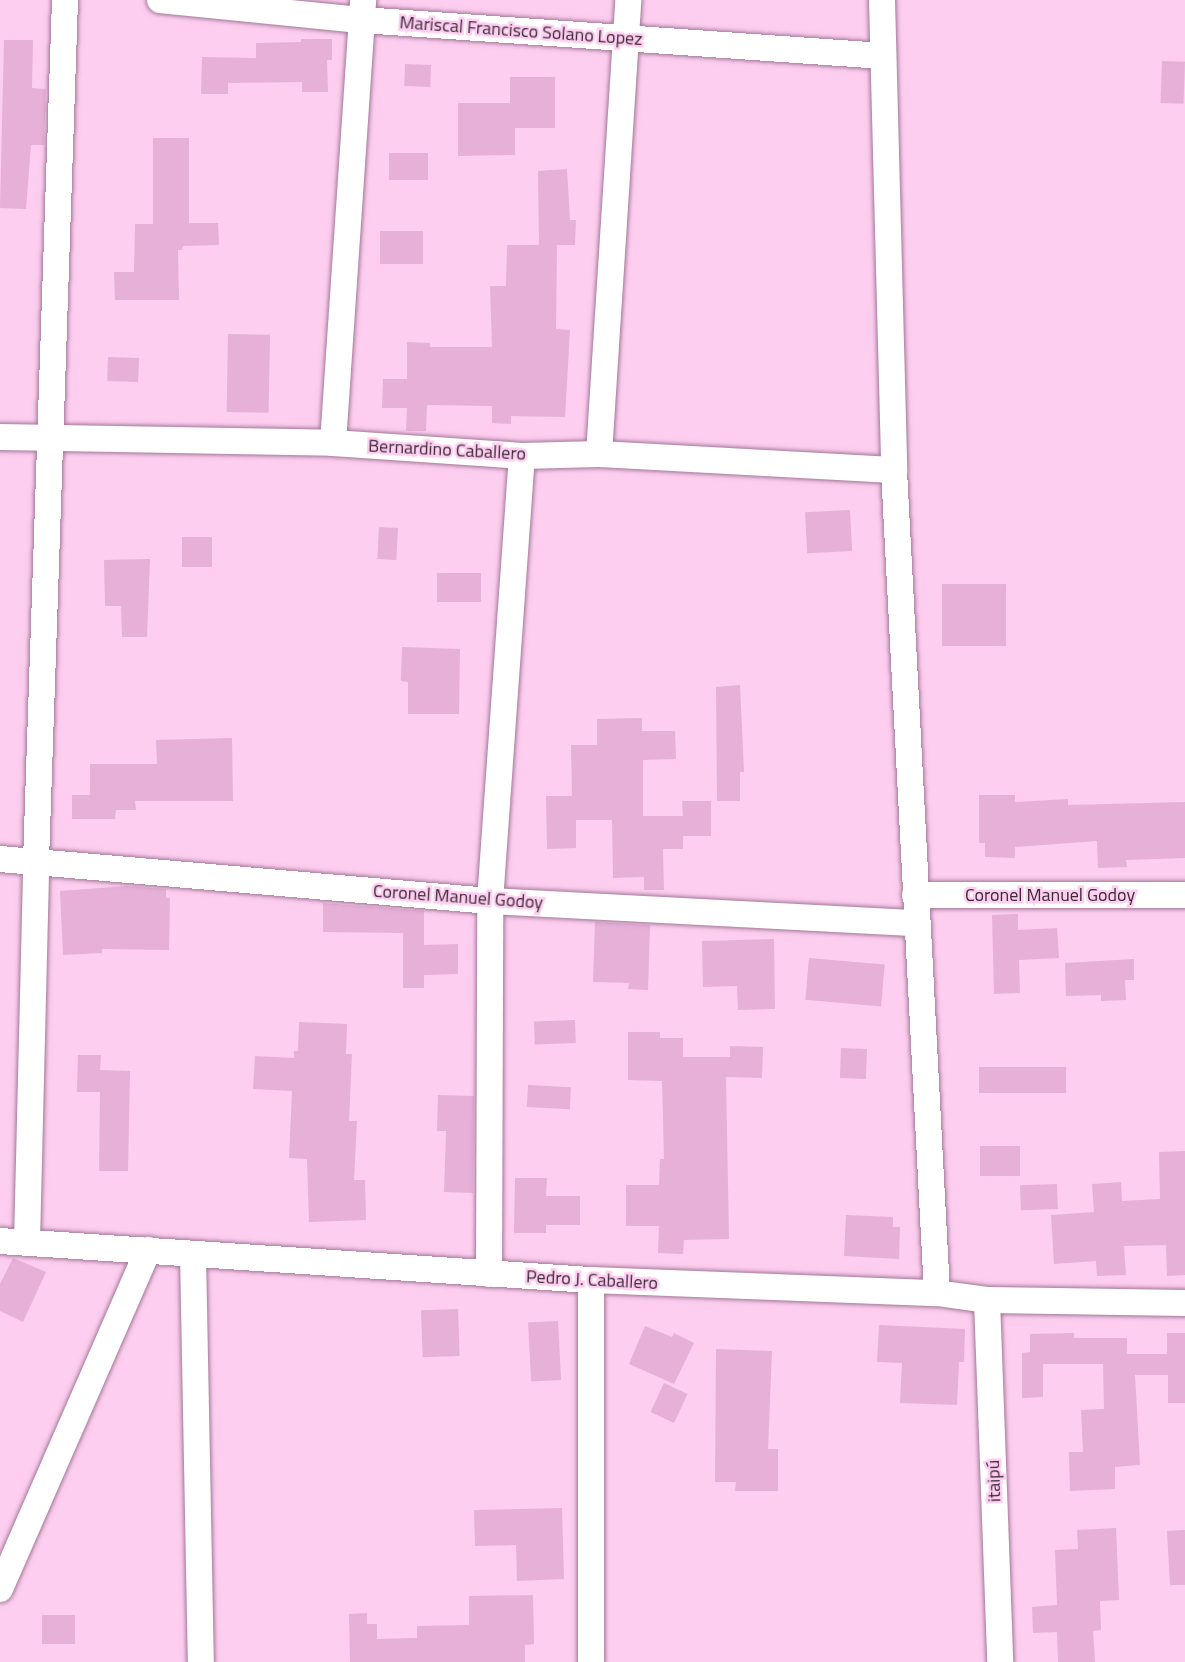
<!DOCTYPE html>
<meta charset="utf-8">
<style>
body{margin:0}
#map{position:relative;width:1185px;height:1662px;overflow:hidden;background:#fdcef0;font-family:"Titillium Web",sans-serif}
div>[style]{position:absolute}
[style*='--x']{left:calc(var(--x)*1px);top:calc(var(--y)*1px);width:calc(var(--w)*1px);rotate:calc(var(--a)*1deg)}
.building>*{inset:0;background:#e6b0d8;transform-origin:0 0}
.roads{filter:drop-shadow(0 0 2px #a37897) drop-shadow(0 0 2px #a37897)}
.minor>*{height:26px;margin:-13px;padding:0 13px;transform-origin:13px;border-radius:13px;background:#fff}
span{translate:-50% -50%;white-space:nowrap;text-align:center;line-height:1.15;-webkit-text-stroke:5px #fdcef0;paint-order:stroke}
.street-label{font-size:18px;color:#3c2a37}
</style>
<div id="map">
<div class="building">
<i style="clip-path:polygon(301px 39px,332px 39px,332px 60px,327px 60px,328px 92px,302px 92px,302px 82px,228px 83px,228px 94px,201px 94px,202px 57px,256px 58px,256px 43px,301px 42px)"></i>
<i style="clip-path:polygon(4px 40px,33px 40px,32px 88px,46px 89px,44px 145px,31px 145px,26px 209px,0 208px)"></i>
<i style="left:1162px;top:61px;width:23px;height:42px;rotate:2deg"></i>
<i style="left:405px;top:64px;width:26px;height:22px;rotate:2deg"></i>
<i style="clip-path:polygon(510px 77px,555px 77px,555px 128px,515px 128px,515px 155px,458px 156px,458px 103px,510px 103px)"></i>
<i style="clip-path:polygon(153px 138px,189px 138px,189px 223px,218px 223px,219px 245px,183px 246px,182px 250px,178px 250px,179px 300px,115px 300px,114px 272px,134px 272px,135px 224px,153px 224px)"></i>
<i style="left:389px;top:153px;width:39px;height:27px"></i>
<i style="clip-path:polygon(567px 169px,570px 220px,576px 220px,575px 245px,557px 245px,556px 329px,570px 330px,565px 417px,511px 416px,511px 424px,492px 423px,492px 406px,427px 405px,426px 431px,406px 431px,407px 408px,382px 408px,383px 379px,407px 379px,407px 342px,430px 343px,430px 347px,492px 347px,490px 286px,506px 286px,507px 245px,539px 245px,538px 171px)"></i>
<i style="left:380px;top:231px;width:43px;height:33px"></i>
<i style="left:228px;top:334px;width:42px;height:78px;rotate:1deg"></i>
<i style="left:108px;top:357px;width:31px;height:24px;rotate:2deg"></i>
<i style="left:850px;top:510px;width:41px;height:45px;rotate:87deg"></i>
<i style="left:379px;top:527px;width:19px;height:32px;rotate:3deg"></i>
<i style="left:182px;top:537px;width:30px;height:30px"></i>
<i style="clip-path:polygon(150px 559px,147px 637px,122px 637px,121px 606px,105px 606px,104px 560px)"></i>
<i style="left:437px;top:573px;width:44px;height:29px"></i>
<i style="left:942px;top:584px;width:64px;height:62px"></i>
<i style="clip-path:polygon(402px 647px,460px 649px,459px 714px,408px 714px,408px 682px,401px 681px)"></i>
<i style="clip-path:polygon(740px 685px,744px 772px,740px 772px,740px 801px,717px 801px,716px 687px)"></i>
<i style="clip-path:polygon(642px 718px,642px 731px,675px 731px,676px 759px,643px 760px,643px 816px,683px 816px,682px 801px,711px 801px,711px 836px,683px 836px,683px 849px,663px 849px,664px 890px,644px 890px,644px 877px,613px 878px,612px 820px,576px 820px,576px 848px,547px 849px,546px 796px,572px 796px,571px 745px,597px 745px,597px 719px)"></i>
<i style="clip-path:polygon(232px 738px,233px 801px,135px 801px,136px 810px,116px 810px,115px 819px,72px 819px,72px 795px,90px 795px,90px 764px,157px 764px,156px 740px)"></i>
<i style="clip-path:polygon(979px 795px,1015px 795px,1015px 802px,1068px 799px,1068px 805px,1185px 802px,1185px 858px,1126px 860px,1127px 867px,1098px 868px,1097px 841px,1015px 847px,1015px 858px,985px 857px,985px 843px,979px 843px)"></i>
<i style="clip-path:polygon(127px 886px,166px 889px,166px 898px,170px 898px,169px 950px,102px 949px,102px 953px,63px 955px,60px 891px)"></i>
<i style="clip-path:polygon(323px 903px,424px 911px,424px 945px,458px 944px,458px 974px,424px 975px,424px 988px,403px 988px,403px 933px,323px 932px)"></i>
<i style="clip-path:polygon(1018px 914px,1018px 930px,1057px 928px,1059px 958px,1019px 960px,1020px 993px,994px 994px,992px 915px)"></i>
<i style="clip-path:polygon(595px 922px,650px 925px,648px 990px,628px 989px,629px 983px,593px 982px)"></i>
<i style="clip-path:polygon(774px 939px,775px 1009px,738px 1010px,737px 986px,703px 987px,702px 941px)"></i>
<i style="left:809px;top:958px;width:76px;height:42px;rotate:5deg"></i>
<i style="clip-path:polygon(1134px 959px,1134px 980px,1125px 980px,1126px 1000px,1101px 1001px,1101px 995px,1066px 996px,1065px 963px)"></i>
<i style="left:575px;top:1020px;width:23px;height:41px;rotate:88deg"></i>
<i style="clip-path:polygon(299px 1022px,347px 1024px,346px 1054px,352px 1054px,349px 1121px,357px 1121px,354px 1180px,365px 1180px,366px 1220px,309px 1222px,307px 1159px,289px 1158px,292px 1091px,253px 1089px,255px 1056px,294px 1058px,294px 1051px,298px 1051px)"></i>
<i style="clip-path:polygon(628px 1032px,660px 1032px,660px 1038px,683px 1038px,683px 1057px,730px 1057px,730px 1046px,763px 1047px,762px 1078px,726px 1077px,729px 1239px,684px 1240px,683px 1254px,658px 1253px,659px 1226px,626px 1226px,626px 1185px,659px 1185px,660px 1159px,664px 1159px,662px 1081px,628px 1080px)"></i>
<i style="left:841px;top:1048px;width:26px;height:30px;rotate:2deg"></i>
<i style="clip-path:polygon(78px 1055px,101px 1055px,100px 1070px,130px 1071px,128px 1171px,99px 1171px,100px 1092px,77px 1092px)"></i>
<i style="left:979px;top:1067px;width:87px;height:26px"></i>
<i style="left:528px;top:1085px;width:43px;height:22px;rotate:3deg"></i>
<i style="clip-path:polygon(438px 1095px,474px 1096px,473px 1193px,444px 1192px,446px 1131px,437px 1131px)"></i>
<i style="left:980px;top:1146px;width:40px;height:30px"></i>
<i style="clip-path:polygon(1185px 1151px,1185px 1275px,1167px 1276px,1166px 1245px,1124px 1246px,1126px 1275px,1097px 1276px,1096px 1261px,1054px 1264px,1051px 1215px,1094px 1212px,1092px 1184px,1121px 1182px,1122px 1201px,1160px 1199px,1159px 1152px)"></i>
<i style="clip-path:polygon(515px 1178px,547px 1178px,546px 1196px,580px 1196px,580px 1225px,546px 1225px,546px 1233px,514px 1233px)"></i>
<i style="left:1057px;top:1184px;width:25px;height:37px;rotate:88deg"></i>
<i style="clip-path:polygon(846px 1215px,893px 1217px,893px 1227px,900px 1227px,899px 1259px,844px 1256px)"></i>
<i style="clip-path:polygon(13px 1258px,46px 1272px,23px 1322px,0 1311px,0 1284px)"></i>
<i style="left:458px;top:1309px;width:47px;height:37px;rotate:88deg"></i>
<i style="left:558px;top:1321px;width:59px;height:30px;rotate:87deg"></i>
<i style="clip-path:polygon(879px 1325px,965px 1329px,964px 1362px,959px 1362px,957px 1405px,900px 1403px,902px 1363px,877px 1362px)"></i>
<i style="clip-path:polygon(645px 1326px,672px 1337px,674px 1333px,694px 1343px,674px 1384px,629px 1364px)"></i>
<i style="clip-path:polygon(1074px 1333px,1074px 1338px,1127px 1338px,1127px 1354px,1167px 1354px,1167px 1333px,1185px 1333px,1185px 1403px,1168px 1403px,1168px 1375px,1135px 1375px,1140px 1465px,1115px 1467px,1115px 1489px,1070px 1491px,1069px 1452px,1083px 1452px,1081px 1410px,1104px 1409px,1103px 1364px,1043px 1364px,1043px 1397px,1022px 1398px,1022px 1353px,1030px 1352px,1030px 1334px)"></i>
<i style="clip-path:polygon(716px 1349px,772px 1351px,768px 1449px,778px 1449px,778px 1491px,735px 1491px,736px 1482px,715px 1482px)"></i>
<i style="left:664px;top:1383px;width:26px;height:32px;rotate:25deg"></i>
<i style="clip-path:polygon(562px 1508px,564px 1579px,517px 1581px,516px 1545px,475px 1546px,474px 1510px)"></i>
<i style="clip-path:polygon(1116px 1528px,1119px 1600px,1100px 1601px,1101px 1630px,1093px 1631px,1095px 1662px,1058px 1662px,1057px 1632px,1033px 1633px,1032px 1607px,1057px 1605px,1055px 1550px,1078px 1549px,1077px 1530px)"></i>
<i style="clip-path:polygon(1185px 1530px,1185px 1585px,1170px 1585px,1167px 1531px)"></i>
<i style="clip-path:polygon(533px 1595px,534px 1644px,525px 1645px,525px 1662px,350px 1662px,349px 1614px,367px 1613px,367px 1624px,377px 1624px,377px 1639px,417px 1638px,417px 1626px,469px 1625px,469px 1596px)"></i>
<i style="left:42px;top:1615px;width:33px;height:29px"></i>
</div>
<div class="roads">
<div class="minor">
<i style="--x:160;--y:0;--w:203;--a:5.7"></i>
<i style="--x:362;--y:20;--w:522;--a:3.95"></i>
<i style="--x:882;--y:0;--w:470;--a:88.5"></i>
<i style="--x:894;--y:470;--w:824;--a:87.01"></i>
<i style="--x:0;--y:437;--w:333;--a:1"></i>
<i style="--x:333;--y:443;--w:189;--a:3.9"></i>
<i style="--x:522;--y:456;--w:77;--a:-1.5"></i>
<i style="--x:599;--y:454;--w:295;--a:3.1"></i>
<i style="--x:333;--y:443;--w:444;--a:-86.1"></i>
<i style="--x:599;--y:454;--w:455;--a:-86.3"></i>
<i style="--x:0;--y:859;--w:492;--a:4.9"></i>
<i style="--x:490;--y:901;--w:427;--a:3"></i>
<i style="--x:915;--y:895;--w:270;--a:0"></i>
<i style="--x:0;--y:1241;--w:592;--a:3.78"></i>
<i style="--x:591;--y:1280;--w:346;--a:2.2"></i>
<i style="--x:937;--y:1293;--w:50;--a:8"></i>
<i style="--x:987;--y:1300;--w:198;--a:0.9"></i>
<i style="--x:27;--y:1242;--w:381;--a:-88.6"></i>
<i style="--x:36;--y:861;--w:861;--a:-88.07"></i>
<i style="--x:193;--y:1254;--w:408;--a:88.9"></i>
<i style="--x:489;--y:1274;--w:373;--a:-89.8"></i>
<i style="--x:490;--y:901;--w:446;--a:-85.9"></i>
<i style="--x:591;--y:1280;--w:382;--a:90"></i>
<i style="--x:987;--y:1300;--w:362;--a:87.9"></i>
<i style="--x:0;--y:1589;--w:370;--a:-66.4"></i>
</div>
</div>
<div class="street-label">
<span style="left:521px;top:31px;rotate:4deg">Mariscal Francisco Solano Lopez</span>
<span style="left:447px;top:450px;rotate:3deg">Bernardino Caballero</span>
<span style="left:1050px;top:895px">Coronel Manuel Godoy</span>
<span style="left:458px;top:897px;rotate:4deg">Coronel Manuel Godoy</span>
<span style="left:592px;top:1280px;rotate:3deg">Pedro J. Caballero</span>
<span style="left:994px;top:1481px;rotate:-92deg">itaipú</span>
</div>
</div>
